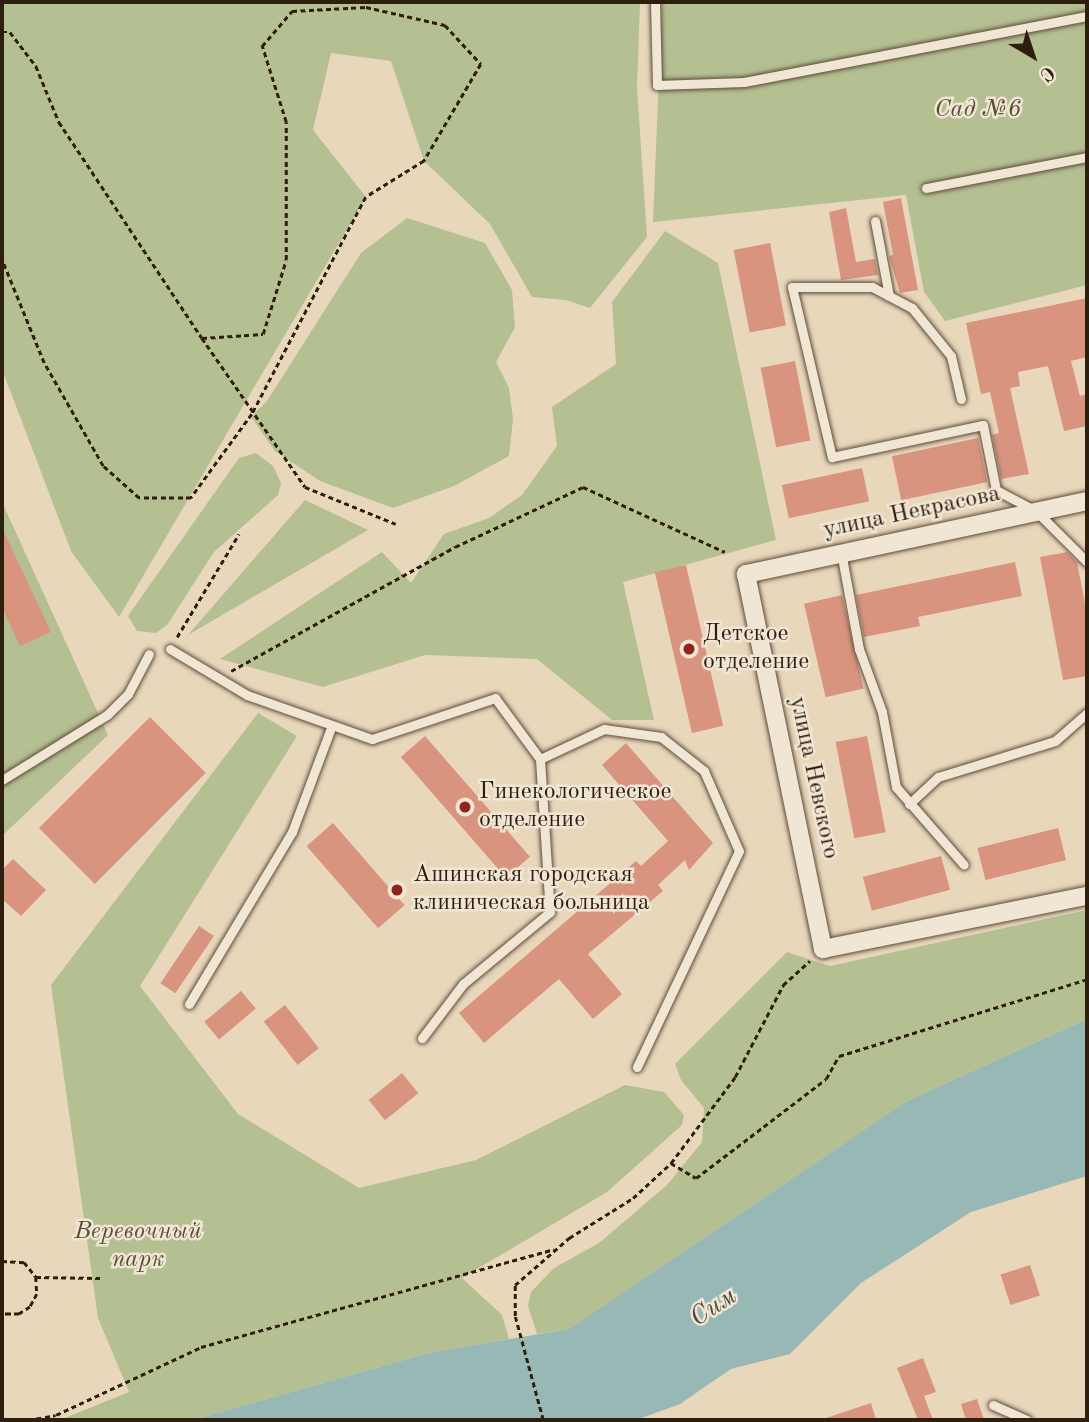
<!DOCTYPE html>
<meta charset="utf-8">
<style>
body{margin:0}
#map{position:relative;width:1089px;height:1422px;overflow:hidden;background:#e9d7bc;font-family:"Old Standard TT",serif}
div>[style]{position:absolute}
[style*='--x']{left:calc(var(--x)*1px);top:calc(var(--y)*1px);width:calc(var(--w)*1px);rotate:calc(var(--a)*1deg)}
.green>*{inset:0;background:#b4bf92}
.water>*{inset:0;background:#98b8b5}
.building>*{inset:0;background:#d8947f;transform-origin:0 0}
.path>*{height:2.5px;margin-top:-1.25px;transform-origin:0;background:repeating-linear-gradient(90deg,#2e1e0d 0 5px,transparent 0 8.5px)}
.roads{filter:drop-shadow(0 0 2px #5d4c39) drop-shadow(0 0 2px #5d4c39)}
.service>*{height:9px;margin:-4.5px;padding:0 4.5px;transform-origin:4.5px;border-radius:4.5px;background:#f1e5d3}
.minor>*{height:18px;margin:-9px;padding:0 9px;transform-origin:9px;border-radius:9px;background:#f1e5d3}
.dots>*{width:19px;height:19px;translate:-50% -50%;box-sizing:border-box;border:4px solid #f1e5d3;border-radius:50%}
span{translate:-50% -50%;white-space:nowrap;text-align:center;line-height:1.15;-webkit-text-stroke:5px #f1e5d3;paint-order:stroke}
.park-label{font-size:24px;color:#564e35;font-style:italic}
.street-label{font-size:24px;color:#2e1e0d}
.poi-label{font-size:24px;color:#2e1e0d}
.left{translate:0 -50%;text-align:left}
.water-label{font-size:26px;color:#4e4c3f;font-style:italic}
.frame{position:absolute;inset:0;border:4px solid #2e1e0d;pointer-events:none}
.north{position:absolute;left:998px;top:21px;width:70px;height:70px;-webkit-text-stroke:5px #f1e5d3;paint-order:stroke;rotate:141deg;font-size:19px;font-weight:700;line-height:28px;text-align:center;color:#2e1e0d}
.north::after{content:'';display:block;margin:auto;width:24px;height:32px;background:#2e1e0d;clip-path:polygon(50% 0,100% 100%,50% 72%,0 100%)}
</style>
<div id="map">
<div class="green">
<i style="clip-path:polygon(2px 2px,640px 2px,637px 88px,647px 237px,590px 308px,566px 300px,532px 297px,490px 224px,424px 161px,391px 61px,331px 53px,313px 130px,366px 197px,119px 617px,71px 551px,2px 369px)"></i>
<i style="clip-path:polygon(662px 2px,1087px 2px,1087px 285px,945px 321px,924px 292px,906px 195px,653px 222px)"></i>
<i style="clip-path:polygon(407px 218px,485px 243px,512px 290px,515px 327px,496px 362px,509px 388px,513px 419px,509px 456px,454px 486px,393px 508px,320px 481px,275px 451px,251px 417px,267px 401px,361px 253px)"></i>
<i style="clip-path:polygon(665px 231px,718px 263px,776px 540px,623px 582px,654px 720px,612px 720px,537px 659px,425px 655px,323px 687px,220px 659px,382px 552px,411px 583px,444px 534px,489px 518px,522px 495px,557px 446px,552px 407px,616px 364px,612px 302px)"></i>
<i style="clip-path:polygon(256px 453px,273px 466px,281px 483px,278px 495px,214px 552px,167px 625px,156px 633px,137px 631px,128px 616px,239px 458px)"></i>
<i style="clip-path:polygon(305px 500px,368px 530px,188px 635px)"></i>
<i style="clip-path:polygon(2px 502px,108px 735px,2px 836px)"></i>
<i style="clip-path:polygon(258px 713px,297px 736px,140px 986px,238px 1114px,359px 1188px,476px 1160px,625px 1085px,664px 1092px,684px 1115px,682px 1125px,607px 1192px,462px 1278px,502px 1315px,509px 1339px,432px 1352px,193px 1420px,60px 1420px,129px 1392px,98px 1318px,51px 985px)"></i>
<i style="clip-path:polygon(1087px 910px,1087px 1019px,907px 1101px,569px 1329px,537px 1334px,528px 1306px,531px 1292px,554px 1268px,599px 1243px,667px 1185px,702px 1142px,704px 1108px,681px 1080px,675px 1064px,787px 952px,830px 966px)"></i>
</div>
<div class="water">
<i style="clip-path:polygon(1087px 1019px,1087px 1176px,971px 1212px,861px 1283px,790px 1354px,731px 1369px,680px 1404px,636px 1420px,193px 1420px,432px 1352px,569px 1329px,907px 1101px)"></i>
</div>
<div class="building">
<i style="clip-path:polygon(901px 198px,918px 290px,900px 293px,889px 256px,893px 255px,883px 202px)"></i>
<i style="clip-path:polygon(846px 208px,856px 262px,875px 259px,878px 275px,841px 280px,829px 212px)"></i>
<i style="left:770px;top:243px;width:84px;height:37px;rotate:79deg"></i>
<i style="clip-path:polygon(1087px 298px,1087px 357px,1071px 361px,1080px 396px,1087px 394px,1087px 426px,1064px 431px,1048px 366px,1018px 372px,1020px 386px,1010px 388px,1029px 474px,1001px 479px,992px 435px,999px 433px,990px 392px,981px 394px,966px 323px)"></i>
<i style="left:795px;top:361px;width:81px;height:35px;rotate:79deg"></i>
<i style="left:978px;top:438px;width:45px;height:88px;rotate:78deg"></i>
<i style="left:862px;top:468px;width:34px;height:82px;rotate:78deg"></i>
<i style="clip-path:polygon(2px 528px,51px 632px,20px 646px,2px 607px)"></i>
<i style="clip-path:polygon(1067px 552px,1077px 562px,1087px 614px,1087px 676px,1063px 680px,1040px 557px)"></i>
<i style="clip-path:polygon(1015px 562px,1022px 596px,918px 617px,920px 626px,864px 637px,856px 595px)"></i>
<i style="left:686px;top:565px;width:165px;height:32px;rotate:77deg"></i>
<i style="left:842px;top:595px;width:96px;height:39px;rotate:77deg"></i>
<i style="left:150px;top:717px;width:79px;height:157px;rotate:45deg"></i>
<i style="left:425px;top:736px;width:160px;height:32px;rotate:49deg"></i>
<i style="left:867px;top:736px;width:98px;height:32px;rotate:79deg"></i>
<i style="clip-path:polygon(626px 743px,713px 843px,689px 870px,685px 860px,658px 885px,663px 891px,588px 954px,622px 994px,593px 1019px,559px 979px,484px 1043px,459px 1013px,636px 861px,641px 866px,668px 841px,602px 765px)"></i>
<i style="left:333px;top:823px;width:109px;height:35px;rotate:49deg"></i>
<i style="left:1058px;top:828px;width:33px;height:83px;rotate:76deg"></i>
<i style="left:941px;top:856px;width:35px;height:81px;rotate:75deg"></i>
<i style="clip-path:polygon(13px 859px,46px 890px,21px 916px,2px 899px,2px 870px)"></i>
<i style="left:199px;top:926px;width:18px;height:69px;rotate:34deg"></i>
<i style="left:241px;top:991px;width:23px;height:48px;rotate:50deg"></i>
<i style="left:285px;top:1005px;width:55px;height:27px;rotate:52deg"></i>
<i style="left:402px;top:1073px;width:26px;height:43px;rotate:51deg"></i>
<i style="left:1030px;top:1265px;width:32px;height:31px;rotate:72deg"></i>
<i style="clip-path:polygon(923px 1358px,936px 1392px,924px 1396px,933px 1420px,918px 1420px,897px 1368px)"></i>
<i style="clip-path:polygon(977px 1399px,984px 1420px,966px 1420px,961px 1404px)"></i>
<i style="clip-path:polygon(871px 1403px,876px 1420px,827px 1420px,826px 1418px)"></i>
</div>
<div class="path">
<i style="--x:2;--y:32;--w:8;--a:0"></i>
<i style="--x:10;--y:32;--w:43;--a:52.6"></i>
<i style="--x:36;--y:66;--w:61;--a:67.7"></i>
<i style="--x:59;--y:122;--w:259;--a:56.5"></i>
<i style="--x:202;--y:338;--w:61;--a:-3.8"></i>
<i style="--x:263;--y:334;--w:77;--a:-72.7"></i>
<i style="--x:286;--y:260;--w:138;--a:-90"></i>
<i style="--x:286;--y:122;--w:80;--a:-107.5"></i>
<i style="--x:262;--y:46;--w:46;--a:-49.4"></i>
<i style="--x:292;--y:11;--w:74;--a:-3.1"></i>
<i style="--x:366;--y:7;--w:81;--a:12.8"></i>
<i style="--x:445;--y:25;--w:53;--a:47.3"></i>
<i style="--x:481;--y:64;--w:113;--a:120.4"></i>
<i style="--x:424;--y:161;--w:68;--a:148.2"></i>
<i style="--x:366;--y:197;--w:245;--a:117.7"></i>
<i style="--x:252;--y:414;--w:104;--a:126"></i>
<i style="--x:191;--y:498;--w:52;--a:180"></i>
<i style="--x:139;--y:498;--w:48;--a:-138.4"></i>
<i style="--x:103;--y:466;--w:119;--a:-119.8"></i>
<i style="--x:44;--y:363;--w:111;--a:-112.2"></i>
<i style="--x:202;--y:338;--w:181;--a:55.3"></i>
<i style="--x:305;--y:487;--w:98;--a:22.1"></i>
<i style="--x:177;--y:637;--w:120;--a:-59"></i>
<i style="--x:231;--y:671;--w:256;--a:-29"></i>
<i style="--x:455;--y:547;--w:141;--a:-25.1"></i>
<i style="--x:583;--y:487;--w:156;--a:24.6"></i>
<i style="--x:671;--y:1163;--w:29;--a:31"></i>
<i style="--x:696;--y:1178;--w:163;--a:-37.3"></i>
<i style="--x:826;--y:1079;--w:26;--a:-61"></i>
<i style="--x:839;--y:1056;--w:260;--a:-17.2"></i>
<i style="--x:2;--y:1261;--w:22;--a:3"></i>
<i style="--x:24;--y:1262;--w:19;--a:51"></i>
<i style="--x:36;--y:1277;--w:17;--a:87"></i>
<i style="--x:37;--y:1294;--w:15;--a:118"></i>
<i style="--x:30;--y:1307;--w:13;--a:148"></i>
<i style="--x:19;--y:1314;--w:17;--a:180"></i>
<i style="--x:36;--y:1277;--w:64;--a:0.9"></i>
<i style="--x:28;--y:1420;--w:28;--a:-10"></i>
<i style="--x:56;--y:1415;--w:160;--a:-25.1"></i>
<i style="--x:201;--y:1347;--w:366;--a:-15.5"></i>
<i style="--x:543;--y:1420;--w:108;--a:-105.1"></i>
<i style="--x:515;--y:1316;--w:31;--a:-90"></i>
<i style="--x:515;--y:1285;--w:72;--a:-41"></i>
<i style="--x:569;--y:1238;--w:75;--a:-32"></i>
<i style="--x:633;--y:1198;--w:52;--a:-42.6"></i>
<i style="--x:671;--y:1163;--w:107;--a:-53.3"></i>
<i style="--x:735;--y:1077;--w:104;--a:-62.4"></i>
<i style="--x:783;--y:985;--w:36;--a:-42"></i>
</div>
<div class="roads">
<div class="service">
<i style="--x:655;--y:2;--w:83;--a:88.6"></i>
<i style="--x:657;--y:85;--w:87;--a:-2"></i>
<i style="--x:744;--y:82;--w:349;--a:-10.9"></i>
<i style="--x:926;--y:188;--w:164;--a:-10.9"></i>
<i style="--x:875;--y:221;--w:76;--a:79.4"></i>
<i style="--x:961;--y:399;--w:44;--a:-103.1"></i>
<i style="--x:951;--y:356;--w:62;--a:-129.1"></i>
<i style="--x:912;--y:308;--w:45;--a:-152.3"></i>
<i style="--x:872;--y:287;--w:80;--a:180"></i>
<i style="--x:792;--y:287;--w:175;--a:76.8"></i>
<i style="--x:832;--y:457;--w:154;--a:-12"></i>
<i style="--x:983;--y:425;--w:66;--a:78.7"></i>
<i style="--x:996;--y:490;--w:45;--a:27.7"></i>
<i style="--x:1036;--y:511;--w:72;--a:45"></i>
<i style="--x:841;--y:552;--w:99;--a:79.5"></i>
<i style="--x:859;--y:649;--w:67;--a:69.9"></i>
<i style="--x:882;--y:712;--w:76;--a:79.4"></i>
<i style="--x:896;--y:787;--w:103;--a:48.9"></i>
<i style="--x:170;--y:649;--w:90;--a:30.9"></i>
<i style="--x:247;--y:695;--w:133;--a:19.4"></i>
<i style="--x:372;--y:739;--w:130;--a:-18.4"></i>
<i style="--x:495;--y:698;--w:76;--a:53.6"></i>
<i style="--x:540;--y:759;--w:153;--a:86.3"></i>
<i style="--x:550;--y:912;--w:113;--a:140.4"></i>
<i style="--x:463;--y:984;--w:68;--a:127.2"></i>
<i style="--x:540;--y:759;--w:71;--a:-25.1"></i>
<i style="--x:604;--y:729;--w:58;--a:8"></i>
<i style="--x:661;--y:737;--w:55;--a:38.3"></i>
<i style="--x:704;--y:771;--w:87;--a:66.4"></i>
<i style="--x:739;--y:851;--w:239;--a:115.3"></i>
<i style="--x:2;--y:780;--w:123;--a:-31.8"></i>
<i style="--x:107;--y:715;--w:30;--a:-45"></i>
<i style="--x:128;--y:694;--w:45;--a:-62.3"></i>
<i style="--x:909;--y:804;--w:40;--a:-43"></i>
<i style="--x:938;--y:777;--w:122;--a:-17.1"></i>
<i style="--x:1055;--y:741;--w:43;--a:-41.2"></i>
<i style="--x:189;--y:1004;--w:200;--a:-59.1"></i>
<i style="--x:292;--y:832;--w:114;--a:-69.5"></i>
<i style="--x:993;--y:1405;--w:37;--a:24"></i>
</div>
<div class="minor">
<i style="--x:1087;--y:501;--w:349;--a:167.9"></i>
<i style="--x:746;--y:574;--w:383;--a:78.4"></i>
<i style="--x:823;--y:949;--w:269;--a:-11.4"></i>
</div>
</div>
<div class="dots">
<i style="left:689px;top:649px;background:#8f2418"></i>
<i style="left:465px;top:807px;background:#8f2418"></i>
<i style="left:397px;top:890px;background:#8f2418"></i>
</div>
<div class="park-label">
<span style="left:978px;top:111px">Сад №6</span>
<span style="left:138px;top:1247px">Веревочный<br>парк</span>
</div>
<div class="street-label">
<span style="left:912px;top:513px;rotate:-12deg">улица Некрасова</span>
<span style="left:813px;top:778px;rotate:78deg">улица Невского</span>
</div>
<div class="poi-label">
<span class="left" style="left:703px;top:649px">Детское<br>отделение</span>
<span class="left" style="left:479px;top:807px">Гинекологическое<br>отделение</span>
<span class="left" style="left:413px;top:890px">Ашинская городская<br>клиническая больница</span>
</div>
<div class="water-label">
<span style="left:714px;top:1308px;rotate:-33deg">Сим</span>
</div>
<div class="frame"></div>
<div class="north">С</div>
</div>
